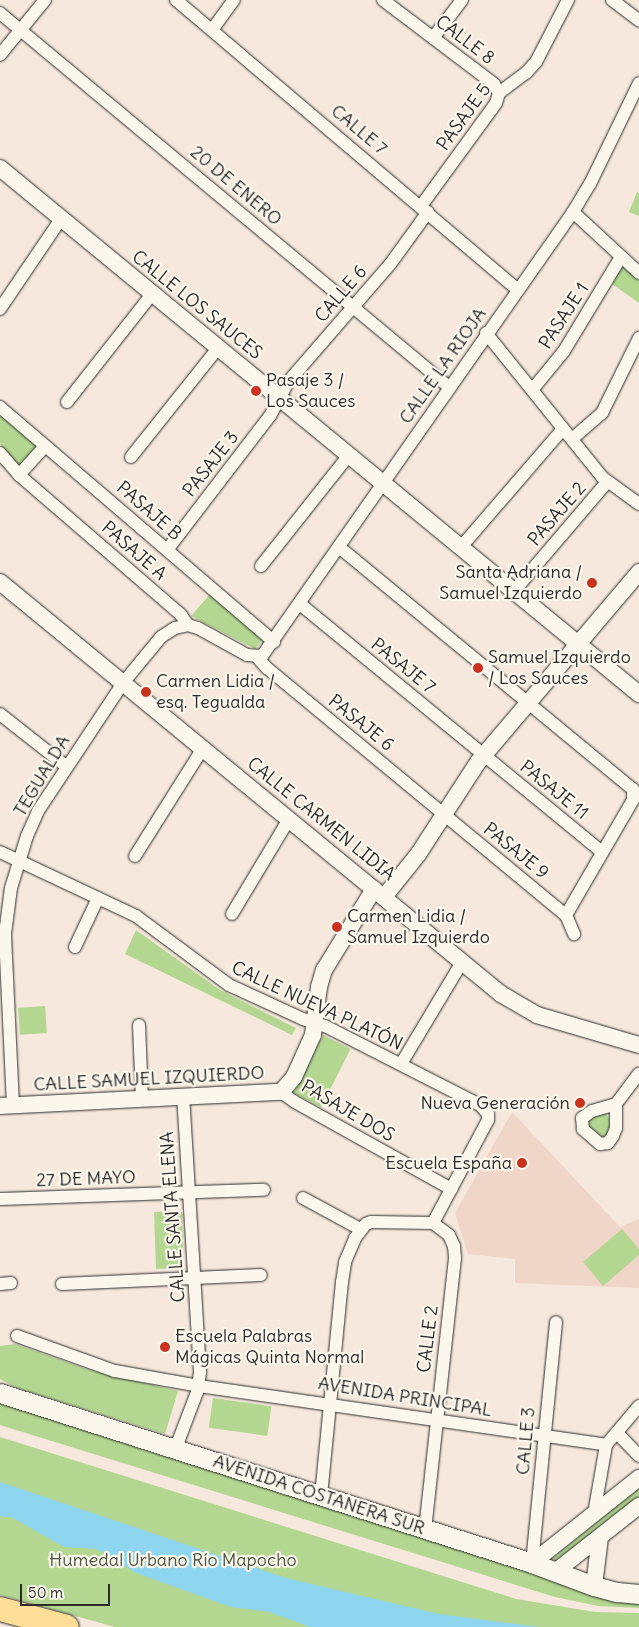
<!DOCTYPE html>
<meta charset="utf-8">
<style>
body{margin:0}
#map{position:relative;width:639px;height:1627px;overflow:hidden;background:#f6e8dc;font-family:Delius,sans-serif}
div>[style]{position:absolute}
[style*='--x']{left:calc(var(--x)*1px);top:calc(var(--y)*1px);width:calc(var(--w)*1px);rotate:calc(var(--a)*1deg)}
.built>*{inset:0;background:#f0d6c9}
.green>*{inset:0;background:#b3d691;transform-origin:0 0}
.water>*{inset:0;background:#8ed5ef}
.roads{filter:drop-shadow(0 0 1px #2b2b2b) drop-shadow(0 0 1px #2b2b2b)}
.minor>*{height:12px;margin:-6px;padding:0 6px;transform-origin:6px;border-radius:6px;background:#fbf7ec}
.tertiary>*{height:16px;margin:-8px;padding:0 8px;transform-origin:8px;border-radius:8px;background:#fbf7ec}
.secondary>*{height:19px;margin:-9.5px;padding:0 9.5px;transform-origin:9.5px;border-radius:9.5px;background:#fbf7ec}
.motorway>*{height:24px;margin:-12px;padding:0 12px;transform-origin:12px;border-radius:12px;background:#fdde96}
.dots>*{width:14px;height:14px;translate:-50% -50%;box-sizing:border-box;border:2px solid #fbf7ec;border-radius:50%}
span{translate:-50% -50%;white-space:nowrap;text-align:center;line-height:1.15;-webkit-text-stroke:4.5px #fbf7ec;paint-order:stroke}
.street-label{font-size:18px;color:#2b2b2b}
.poi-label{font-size:18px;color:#2b2b2b}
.left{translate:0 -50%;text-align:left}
.right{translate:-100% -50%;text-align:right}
.park-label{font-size:18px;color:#4d5644}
.scale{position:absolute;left:20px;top:1584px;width:90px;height:22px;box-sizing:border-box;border:2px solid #2b2b2b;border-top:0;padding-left:6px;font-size:15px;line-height:18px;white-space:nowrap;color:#2b2b2b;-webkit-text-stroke:4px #fbf7ec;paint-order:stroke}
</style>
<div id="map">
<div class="built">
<i style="clip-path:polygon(512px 1112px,620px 1227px,639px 1219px,639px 1288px,515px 1283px,515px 1259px,468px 1254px,455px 1213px)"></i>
</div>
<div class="green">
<i style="clip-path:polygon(637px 192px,639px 193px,639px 216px,629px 212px)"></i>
<i style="clip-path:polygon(622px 265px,639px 280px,639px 303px,612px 284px)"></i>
<i style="clip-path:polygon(0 411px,40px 445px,19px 468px,6px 456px,0 443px)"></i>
<i style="clip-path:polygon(211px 593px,264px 638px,255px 649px,191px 616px)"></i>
<i style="clip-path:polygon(136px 930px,220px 990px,296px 1028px,292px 1035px,125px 954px)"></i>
<i style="left:45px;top:1006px;width:27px;height:27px;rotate:86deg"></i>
<i style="left:323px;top:1035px;width:31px;height:65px;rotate:27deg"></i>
<i style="clip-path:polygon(604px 1111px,612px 1122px,612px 1130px,602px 1139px,598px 1138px,586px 1123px,587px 1119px)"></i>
<i style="left:182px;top:1211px;width:57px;height:28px;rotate:88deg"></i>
<i style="clip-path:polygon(622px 1229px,639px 1249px,639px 1255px,603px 1286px,583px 1262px)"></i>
<i style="clip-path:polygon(15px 1344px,86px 1369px,178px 1391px,165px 1434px,17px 1388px,0 1379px,0 1346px)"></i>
<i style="left:213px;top:1398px;width:59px;height:30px;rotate:8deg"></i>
<i style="clip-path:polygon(0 1399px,639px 1600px,639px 1608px,598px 1606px,555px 1597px,0 1425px)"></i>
<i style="clip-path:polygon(0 1437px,516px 1599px,595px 1612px,639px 1613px,639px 1627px,115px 1627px,0 1595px)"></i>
<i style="clip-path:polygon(639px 1488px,639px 1500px,556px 1564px,550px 1560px)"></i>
</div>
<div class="water">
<i style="clip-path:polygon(0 1482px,286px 1578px,439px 1614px,540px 1627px,310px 1627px,269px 1612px,231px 1607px,136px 1573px,97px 1549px,64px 1547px,13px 1518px,0 1516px)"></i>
</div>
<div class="roads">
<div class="minor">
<i style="--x:176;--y:0;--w:447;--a:40.3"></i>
<i style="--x:383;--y:0;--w:139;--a:37.1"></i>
<i style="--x:494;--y:84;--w:10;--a:61"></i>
<i style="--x:612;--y:0;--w:34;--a:37"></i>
<i style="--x:0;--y:13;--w:584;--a:39.79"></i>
<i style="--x:212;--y:30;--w:37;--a:-54"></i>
<i style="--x:433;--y:38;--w:48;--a:-52.7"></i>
<i style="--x:0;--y:55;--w:71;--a:-50.7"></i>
<i style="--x:421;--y:206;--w:127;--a:-53.9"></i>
<i style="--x:496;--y:103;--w:10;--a:-73"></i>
<i style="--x:499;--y:93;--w:34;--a:-37"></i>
<i style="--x:526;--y:73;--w:15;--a:-48"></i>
<i style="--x:536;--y:62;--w:70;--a:-62.7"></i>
<i style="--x:573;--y:212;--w:90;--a:42.7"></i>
<i style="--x:0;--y:309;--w:109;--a:-55.9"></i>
<i style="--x:486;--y:333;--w:185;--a:51.1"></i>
<i style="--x:602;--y:477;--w:46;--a:36.1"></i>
<i style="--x:532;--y:390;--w:50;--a:-50.6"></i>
<i style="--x:564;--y:351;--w:110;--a:-58.8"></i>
<i style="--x:67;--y:402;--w:137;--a:-51.8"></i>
<i style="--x:0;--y:407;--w:361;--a:40.6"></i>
<i style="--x:572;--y:439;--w:40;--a:-41"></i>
<i style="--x:602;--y:413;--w:84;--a:-63.7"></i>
<i style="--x:0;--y:453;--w:29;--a:49"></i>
<i style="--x:19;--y:475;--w:214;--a:40.8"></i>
<i style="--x:181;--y:615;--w:12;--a:55"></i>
<i style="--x:188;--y:625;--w:10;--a:17"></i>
<i style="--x:198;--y:628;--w:56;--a:28.9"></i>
<i style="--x:247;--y:655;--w:15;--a:4"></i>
<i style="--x:262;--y:656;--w:542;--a:-54.99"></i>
<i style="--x:573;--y:212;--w:33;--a:-59"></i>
<i style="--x:590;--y:184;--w:112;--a:-64.1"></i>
<i style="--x:131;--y:457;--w:139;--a:-51.4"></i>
<i style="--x:19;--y:475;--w:39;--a:-48"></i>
<i style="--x:339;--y:547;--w:381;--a:39.5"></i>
<i style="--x:633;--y:789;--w:11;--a:90"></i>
<i style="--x:633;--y:800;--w:133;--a:120.2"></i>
<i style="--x:461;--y:547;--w:156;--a:-49.2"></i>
<i style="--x:167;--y:550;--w:169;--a:-52.5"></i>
<i style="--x:270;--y:416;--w:38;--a:-62"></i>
<i style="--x:288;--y:382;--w:157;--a:-49.1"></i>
<i style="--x:391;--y:263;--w:63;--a:-54"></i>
<i style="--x:261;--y:566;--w:142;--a:-51.6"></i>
<i style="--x:514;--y:591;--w:143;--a:-49.5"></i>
<i style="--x:300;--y:604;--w:391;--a:39.4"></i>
<i style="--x:257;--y:657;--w:15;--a:48"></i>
<i style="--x:267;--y:668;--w:388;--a:39.6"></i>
<i style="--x:566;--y:915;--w:21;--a:67"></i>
<i style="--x:0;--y:714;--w:85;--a:38.3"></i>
<i style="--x:0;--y:852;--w:150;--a:25.2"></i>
<i style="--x:136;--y:916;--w:116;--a:36.6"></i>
<i style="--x:229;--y:985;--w:81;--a:24.7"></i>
<i style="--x:303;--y:1019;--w:25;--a:18"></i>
<i style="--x:327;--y:1027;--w:172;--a:27"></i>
<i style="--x:480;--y:1105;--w:12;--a:48"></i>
<i style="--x:488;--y:1114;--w:6;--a:90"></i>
<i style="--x:488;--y:1120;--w:117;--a:118.1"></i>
<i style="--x:135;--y:856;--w:128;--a:-57.8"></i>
<i style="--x:232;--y:914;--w:111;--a:-59"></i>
<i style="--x:75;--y:947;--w:54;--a:-64.9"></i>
<i style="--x:139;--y:1025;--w:74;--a:87.7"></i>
<i style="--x:401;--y:1064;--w:119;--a:-59.1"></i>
<i style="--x:281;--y:1092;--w:17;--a:36"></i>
<i style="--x:295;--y:1102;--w:179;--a:29.1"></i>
<i style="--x:616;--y:1104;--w:24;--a:90"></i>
<i style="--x:616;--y:1128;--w:9;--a:111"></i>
<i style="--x:613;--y:1136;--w:9;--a:126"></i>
<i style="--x:608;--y:1143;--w:8;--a:173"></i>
<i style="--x:600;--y:1144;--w:23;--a:-139"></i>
<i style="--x:583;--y:1129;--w:11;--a:-95"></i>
<i style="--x:582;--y:1118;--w:12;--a:-35"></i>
<i style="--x:592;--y:1111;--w:25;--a:-16"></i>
<i style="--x:616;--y:1104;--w:38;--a:-53"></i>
<i style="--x:13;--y:1105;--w:171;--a:-92.7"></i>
<i style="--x:5;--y:934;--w:46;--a:-82.6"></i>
<i style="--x:11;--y:888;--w:54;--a:-72.9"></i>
<i style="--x:27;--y:836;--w:27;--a:-66"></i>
<i style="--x:38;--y:811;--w:154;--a:-56.4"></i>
<i style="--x:123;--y:683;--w:60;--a:-50.4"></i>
<i style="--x:161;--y:637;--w:17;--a:-33"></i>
<i style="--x:175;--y:628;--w:13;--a:-13"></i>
<i style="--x:303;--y:1198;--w:65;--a:28.5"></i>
<i style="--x:0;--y:1199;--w:264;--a:-2"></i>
<i style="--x:0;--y:1284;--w:11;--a:-5"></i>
<i style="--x:62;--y:1284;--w:199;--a:-2.6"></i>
<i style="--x:17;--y:1336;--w:104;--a:19.7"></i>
<i style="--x:115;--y:1371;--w:85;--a:10.1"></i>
<i style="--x:199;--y:1386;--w:411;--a:8.2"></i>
<i style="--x:617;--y:1433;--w:32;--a:46"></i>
<i style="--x:175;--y:1450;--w:62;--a:-69.2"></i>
<i style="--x:197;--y:1392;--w:20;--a:-81"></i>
<i style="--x:200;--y:1372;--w:276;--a:-93.5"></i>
<i style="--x:321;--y:1496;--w:215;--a:-84.4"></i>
<i style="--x:342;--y:1282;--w:20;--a:-81"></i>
<i style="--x:345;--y:1262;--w:26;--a:-67"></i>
<i style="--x:355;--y:1238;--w:18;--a:-52"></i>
<i style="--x:366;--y:1224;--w:5;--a:-22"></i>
<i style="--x:371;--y:1222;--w:62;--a:0.9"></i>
<i style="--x:433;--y:1223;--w:20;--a:37"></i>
<i style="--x:449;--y:1235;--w:12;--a:66"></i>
<i style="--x:454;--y:1246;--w:12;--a:85"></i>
<i style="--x:455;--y:1258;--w:273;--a:96.3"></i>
<i style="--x:594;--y:1514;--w:70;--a:-80.1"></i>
<i style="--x:606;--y:1445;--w:51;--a:-49.8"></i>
<i style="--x:532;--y:1563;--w:242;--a:-84.3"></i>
</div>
<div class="tertiary">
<i style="--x:0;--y:168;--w:828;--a:39.46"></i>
<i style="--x:0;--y:582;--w:649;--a:39.43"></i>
<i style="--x:501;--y:994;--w:42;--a:30.3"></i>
<i style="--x:537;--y:1015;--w:106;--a:16.4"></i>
<i style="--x:384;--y:897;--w:56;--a:-51.5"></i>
<i style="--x:419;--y:853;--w:108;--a:-57"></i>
<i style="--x:478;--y:762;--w:249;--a:-49.7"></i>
<i style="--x:0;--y:1106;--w:281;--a:-2.9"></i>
<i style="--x:281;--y:1092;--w:20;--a:-49"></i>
<i style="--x:294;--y:1077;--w:46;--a:-65.7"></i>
<i style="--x:313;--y:1035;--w:48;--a:-82.9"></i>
<i style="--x:319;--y:987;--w:18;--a:-74"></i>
<i style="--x:324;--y:970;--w:95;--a:-58.3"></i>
<i style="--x:532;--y:1563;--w:137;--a:-38.5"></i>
<i style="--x:555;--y:1572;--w:107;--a:-38.2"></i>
<i style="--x:594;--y:1586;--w:49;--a:-83"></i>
</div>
<div class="secondary">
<i style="--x:0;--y:1393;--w:559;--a:17.72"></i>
<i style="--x:532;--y:1563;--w:66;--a:20.4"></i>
<i style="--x:594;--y:1586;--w:24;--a:15"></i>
<i style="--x:617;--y:1592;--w:22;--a:5"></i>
</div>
<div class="motorway">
<i style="--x:0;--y:1609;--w:69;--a:15"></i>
</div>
</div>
<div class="dots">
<i style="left:256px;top:391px;background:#c8321e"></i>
<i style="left:592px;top:583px;background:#c8321e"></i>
<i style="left:478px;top:668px;background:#c8321e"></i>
<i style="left:146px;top:692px;background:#c8321e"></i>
<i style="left:337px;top:927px;background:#c8321e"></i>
<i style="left:580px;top:1103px;background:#c8321e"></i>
<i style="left:522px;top:1163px;background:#c8321e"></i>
<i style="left:165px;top:1347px;background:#c8321e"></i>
</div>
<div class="street-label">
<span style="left:465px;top:40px;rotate:37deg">CALLE 8</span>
<span style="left:464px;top:117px;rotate:-54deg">PASAJE 5</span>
<span style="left:359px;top:130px;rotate:40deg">CALLE 7</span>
<span style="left:236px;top:186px;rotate:40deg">20 DE ENERO</span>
<span style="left:341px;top:294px;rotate:-49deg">CALLE 6</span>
<span style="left:197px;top:305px;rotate:39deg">CALLE LOS SAUCES</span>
<span style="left:564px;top:316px;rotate:-57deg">PASAJE 1</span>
<span style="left:443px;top:366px;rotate:-55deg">CALLE LA RIOJA</span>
<span style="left:211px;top:464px;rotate:-52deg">PASAJE 3</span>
<span style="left:149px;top:511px;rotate:41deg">PASAJE B</span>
<span style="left:557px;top:514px;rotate:-49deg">PASAJE 2</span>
<span style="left:134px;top:551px;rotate:41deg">PASAJE A</span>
<span style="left:403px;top:666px;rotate:39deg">PASAJE 7</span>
<span style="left:361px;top:723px;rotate:39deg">PASAJE 6</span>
<span style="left:42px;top:776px;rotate:-59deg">TEGUALDA</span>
<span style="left:554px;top:790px;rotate:39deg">PASAJE 11</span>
<span style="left:321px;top:819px;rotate:39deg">CALLE CARMEN LIDIA</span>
<span style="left:516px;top:851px;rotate:39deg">PASAJE 9</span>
<span style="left:317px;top:1006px;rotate:25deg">CALLE NUEVA PLATÓN</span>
<span style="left:149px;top:1079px;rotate:-3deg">CALLE SAMUEL IZQUIERDO</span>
<span style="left:348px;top:1111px;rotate:30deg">PASAJE DOS</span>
<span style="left:86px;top:1179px;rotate:-2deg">27 DE MAYO</span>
<span style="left:173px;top:1217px;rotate:-94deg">CALLE SANTA ELENA</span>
<span style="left:428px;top:1339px;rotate:-83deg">CALLE 2</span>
<span style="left:405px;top:1397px;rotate:9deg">AVENIDA PRINCIPAL</span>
<span style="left:526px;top:1441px;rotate:-85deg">CALLE 3</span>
<span style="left:319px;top:1495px;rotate:18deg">AVENIDA COSTANERA SUR</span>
</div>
<div class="poi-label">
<span class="left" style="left:266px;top:391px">Pasaje 3 /<br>Los Sauces</span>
<span class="right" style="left:582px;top:583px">Santa Adriana /<br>Samuel Izquierdo</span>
<span class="left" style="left:488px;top:668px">Samuel Izquierdo<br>/ Los Sauces</span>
<span class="left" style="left:156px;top:692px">Carmen Lidia /<br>esq. Tegualda</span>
<span class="left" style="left:347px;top:927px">Carmen Lidia /<br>Samuel Izquierdo</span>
<span class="right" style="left:570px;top:1103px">Nueva Generación</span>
<span class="right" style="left:512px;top:1163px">Escuela España</span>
<span class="left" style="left:175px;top:1347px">Escuela Palabras<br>Mágicas Quinta Normal</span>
</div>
<div class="park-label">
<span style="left:173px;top:1560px">Humedal Urbano Río Mapocho</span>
</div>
<div class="scale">50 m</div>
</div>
